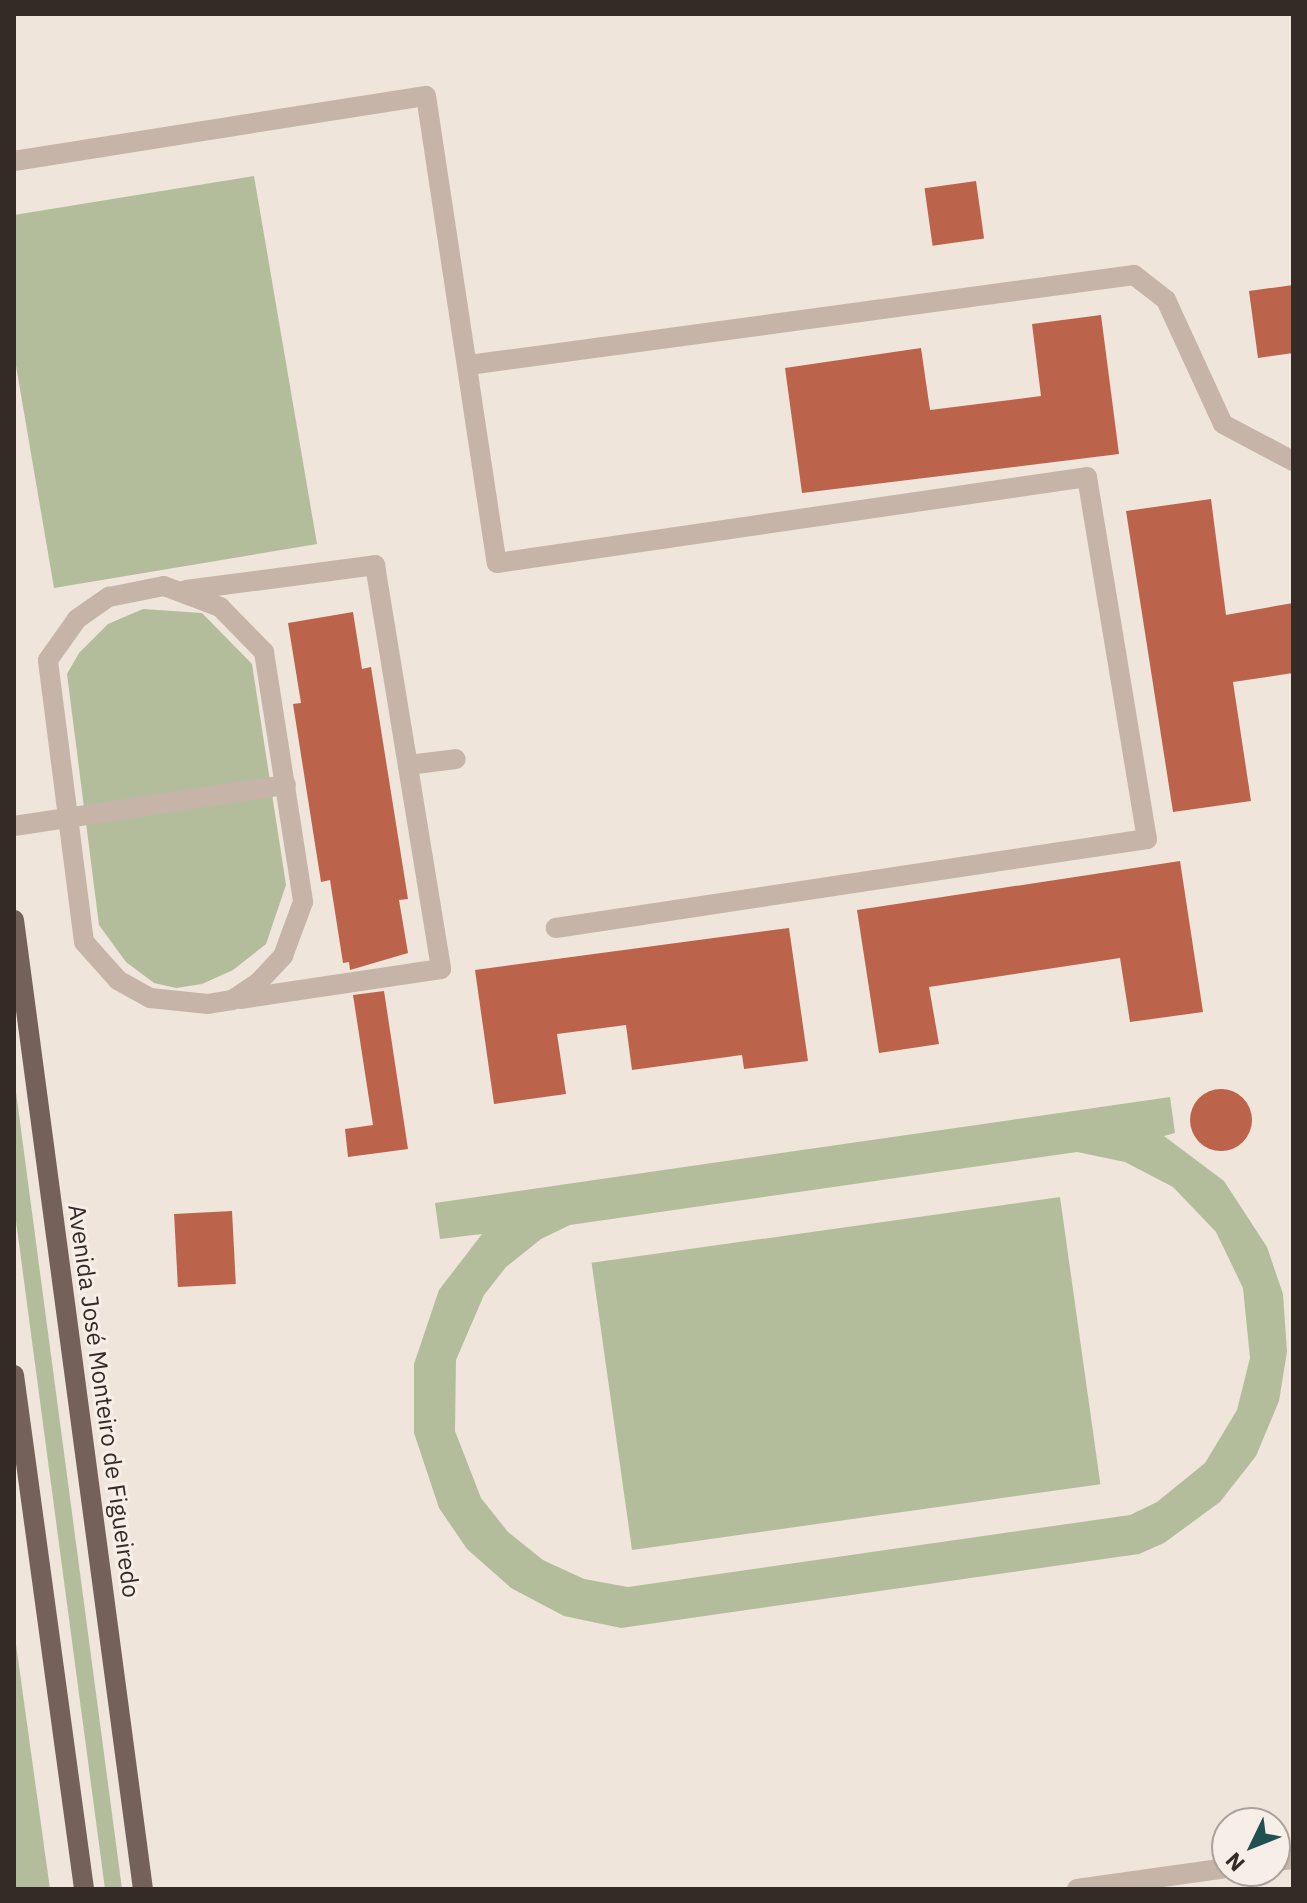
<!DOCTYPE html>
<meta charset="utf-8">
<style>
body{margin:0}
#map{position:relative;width:1307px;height:1903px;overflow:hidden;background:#efe5db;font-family:"IBM Plex Sans",sans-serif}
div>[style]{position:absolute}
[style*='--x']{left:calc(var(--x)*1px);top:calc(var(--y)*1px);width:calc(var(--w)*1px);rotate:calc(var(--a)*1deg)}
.green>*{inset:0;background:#b3bd9c;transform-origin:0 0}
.building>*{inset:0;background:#bc634c;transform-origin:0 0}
.round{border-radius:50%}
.minor>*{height:20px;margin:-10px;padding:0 10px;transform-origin:10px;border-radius:10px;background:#c6b4a8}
.major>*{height:20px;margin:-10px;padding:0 10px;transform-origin:10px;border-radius:10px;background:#74615a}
span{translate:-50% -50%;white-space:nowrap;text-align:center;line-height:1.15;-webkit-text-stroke:6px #f7efe7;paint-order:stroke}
.street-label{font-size:24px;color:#342b27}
.frame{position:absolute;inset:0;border:16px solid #342b27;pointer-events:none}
.north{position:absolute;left:1211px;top:1807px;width:80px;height:80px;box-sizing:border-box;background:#f7efe7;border:2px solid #a9a19a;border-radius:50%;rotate:227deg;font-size:22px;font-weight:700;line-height:32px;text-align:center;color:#342b27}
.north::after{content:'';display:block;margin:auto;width:28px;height:36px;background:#205051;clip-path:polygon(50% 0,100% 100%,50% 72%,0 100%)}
</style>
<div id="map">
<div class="green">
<i style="clip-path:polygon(254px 176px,317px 544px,54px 588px,14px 354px,14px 215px)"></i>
<i style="clip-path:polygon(143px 609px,202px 613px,252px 664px,286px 885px,266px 944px,233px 970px,202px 984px,176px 988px,154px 983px,126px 962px,99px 925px,67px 674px,79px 653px,108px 624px)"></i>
<i style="clip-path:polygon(14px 1077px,122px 1889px,105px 1889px,14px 1206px)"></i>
<i style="clip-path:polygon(evenodd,1170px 1097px,1175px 1133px,1164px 1136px,1224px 1181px,1267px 1247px,1283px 1294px,1287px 1352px,1279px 1401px,1256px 1456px,1220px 1502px,1164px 1543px,1139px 1554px,621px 1628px,564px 1616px,511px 1588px,467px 1549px,439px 1508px,414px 1433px,414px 1364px,439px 1290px,482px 1234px,440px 1239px,435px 1203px,1170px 1097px,1077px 1152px,1125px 1162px,1173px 1187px,1216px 1232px,1243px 1288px,1250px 1358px,1237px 1410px,1205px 1463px,1157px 1502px,1130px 1515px,628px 1587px,584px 1579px,543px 1560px,508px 1532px,481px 1498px,455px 1431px,456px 1360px,484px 1295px,506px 1267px,541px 1239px,570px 1225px,1077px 1152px)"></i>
<i style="left:1060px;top:1197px;width:290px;height:473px;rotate:82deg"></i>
<i style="clip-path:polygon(14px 1630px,50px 1889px,14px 1889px)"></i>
</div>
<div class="building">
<i style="left:976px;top:181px;width:58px;height:52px;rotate:82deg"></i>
<i style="clip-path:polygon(1293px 285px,1293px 353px,1258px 358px,1249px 291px)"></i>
<i style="clip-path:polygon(1101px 315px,1119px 454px,802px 493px,785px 368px,921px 348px,930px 410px,1041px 396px,1032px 324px)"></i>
<i style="clip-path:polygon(1211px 499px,1226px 615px,1293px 603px,1293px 673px,1233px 682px,1251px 801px,1173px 812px,1126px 511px)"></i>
<i style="clip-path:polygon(353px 612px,362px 669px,371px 667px,408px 899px,399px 900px,408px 953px,350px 970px,349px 962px,343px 963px,330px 880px,321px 882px,293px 704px,301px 703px,288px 623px)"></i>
<i style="clip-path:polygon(1180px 861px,1203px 1012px,1130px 1022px,1120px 958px,929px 987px,939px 1044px,879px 1053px,857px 910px)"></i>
<i style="clip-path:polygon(789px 928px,808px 1061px,744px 1069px,742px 1055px,632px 1070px,626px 1025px,557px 1034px,566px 1094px,494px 1104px,475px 970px)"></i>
<i style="clip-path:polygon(384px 991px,408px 1149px,348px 1157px,345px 1129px,373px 1125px,353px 995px)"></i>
<i class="round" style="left:1190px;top:1089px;width:62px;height:62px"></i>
<i style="left:232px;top:1211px;width:73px;height:58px;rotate:87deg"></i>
</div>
<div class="minor">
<i style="--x:14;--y:161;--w:417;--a:-9"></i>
<i style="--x:426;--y:96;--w:472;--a:81.4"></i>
<i style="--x:497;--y:563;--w:596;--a:-8.29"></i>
<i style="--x:1087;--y:477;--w:367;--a:80.6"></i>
<i style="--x:1147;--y:839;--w:598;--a:171.44"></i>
<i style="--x:469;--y:365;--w:671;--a:-7.71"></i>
<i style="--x:1134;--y:275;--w:41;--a:38"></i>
<i style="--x:1166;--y:300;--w:136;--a:65.3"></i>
<i style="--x:1223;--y:424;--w:79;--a:27.9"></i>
<i style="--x:164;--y:586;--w:60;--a:20.6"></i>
<i style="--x:220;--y:607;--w:63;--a:45.6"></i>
<i style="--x:264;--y:652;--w:253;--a:81.1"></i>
<i style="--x:303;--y:902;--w:58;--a:110.3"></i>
<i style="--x:283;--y:956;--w:35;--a:133"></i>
<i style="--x:259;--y:982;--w:32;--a:146"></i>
<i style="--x:232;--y:1000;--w:24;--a:171"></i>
<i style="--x:208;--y:1004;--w:58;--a:-174.1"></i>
<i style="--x:150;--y:998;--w:37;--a:-151"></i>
<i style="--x:118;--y:980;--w:51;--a:-131.8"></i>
<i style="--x:84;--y:942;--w:284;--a:-97.3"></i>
<i style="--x:48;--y:660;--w:50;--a:-54.7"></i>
<i style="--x:77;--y:619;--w:39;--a:-35"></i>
<i style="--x:109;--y:597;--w:56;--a:-11.3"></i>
<i style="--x:186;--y:590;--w:191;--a:-7.5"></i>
<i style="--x:375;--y:565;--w:409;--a:80.7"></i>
<i style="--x:441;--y:969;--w:203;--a:171.5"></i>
<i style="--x:408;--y:765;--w:48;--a:-7.1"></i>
<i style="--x:14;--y:826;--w:275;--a:-8.6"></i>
<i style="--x:1275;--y:1861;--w:18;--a:-6"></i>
<i style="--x:1077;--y:1889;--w:151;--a:-8"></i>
</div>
<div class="major">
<i style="--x:14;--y:920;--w:978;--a:82.42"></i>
<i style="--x:14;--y:1375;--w:519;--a:82.24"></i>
</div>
<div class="street-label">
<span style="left:104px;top:1401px;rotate:82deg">Avenida José Monteiro de Figueiredo</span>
</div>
<div class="frame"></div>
<div class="north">N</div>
</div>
